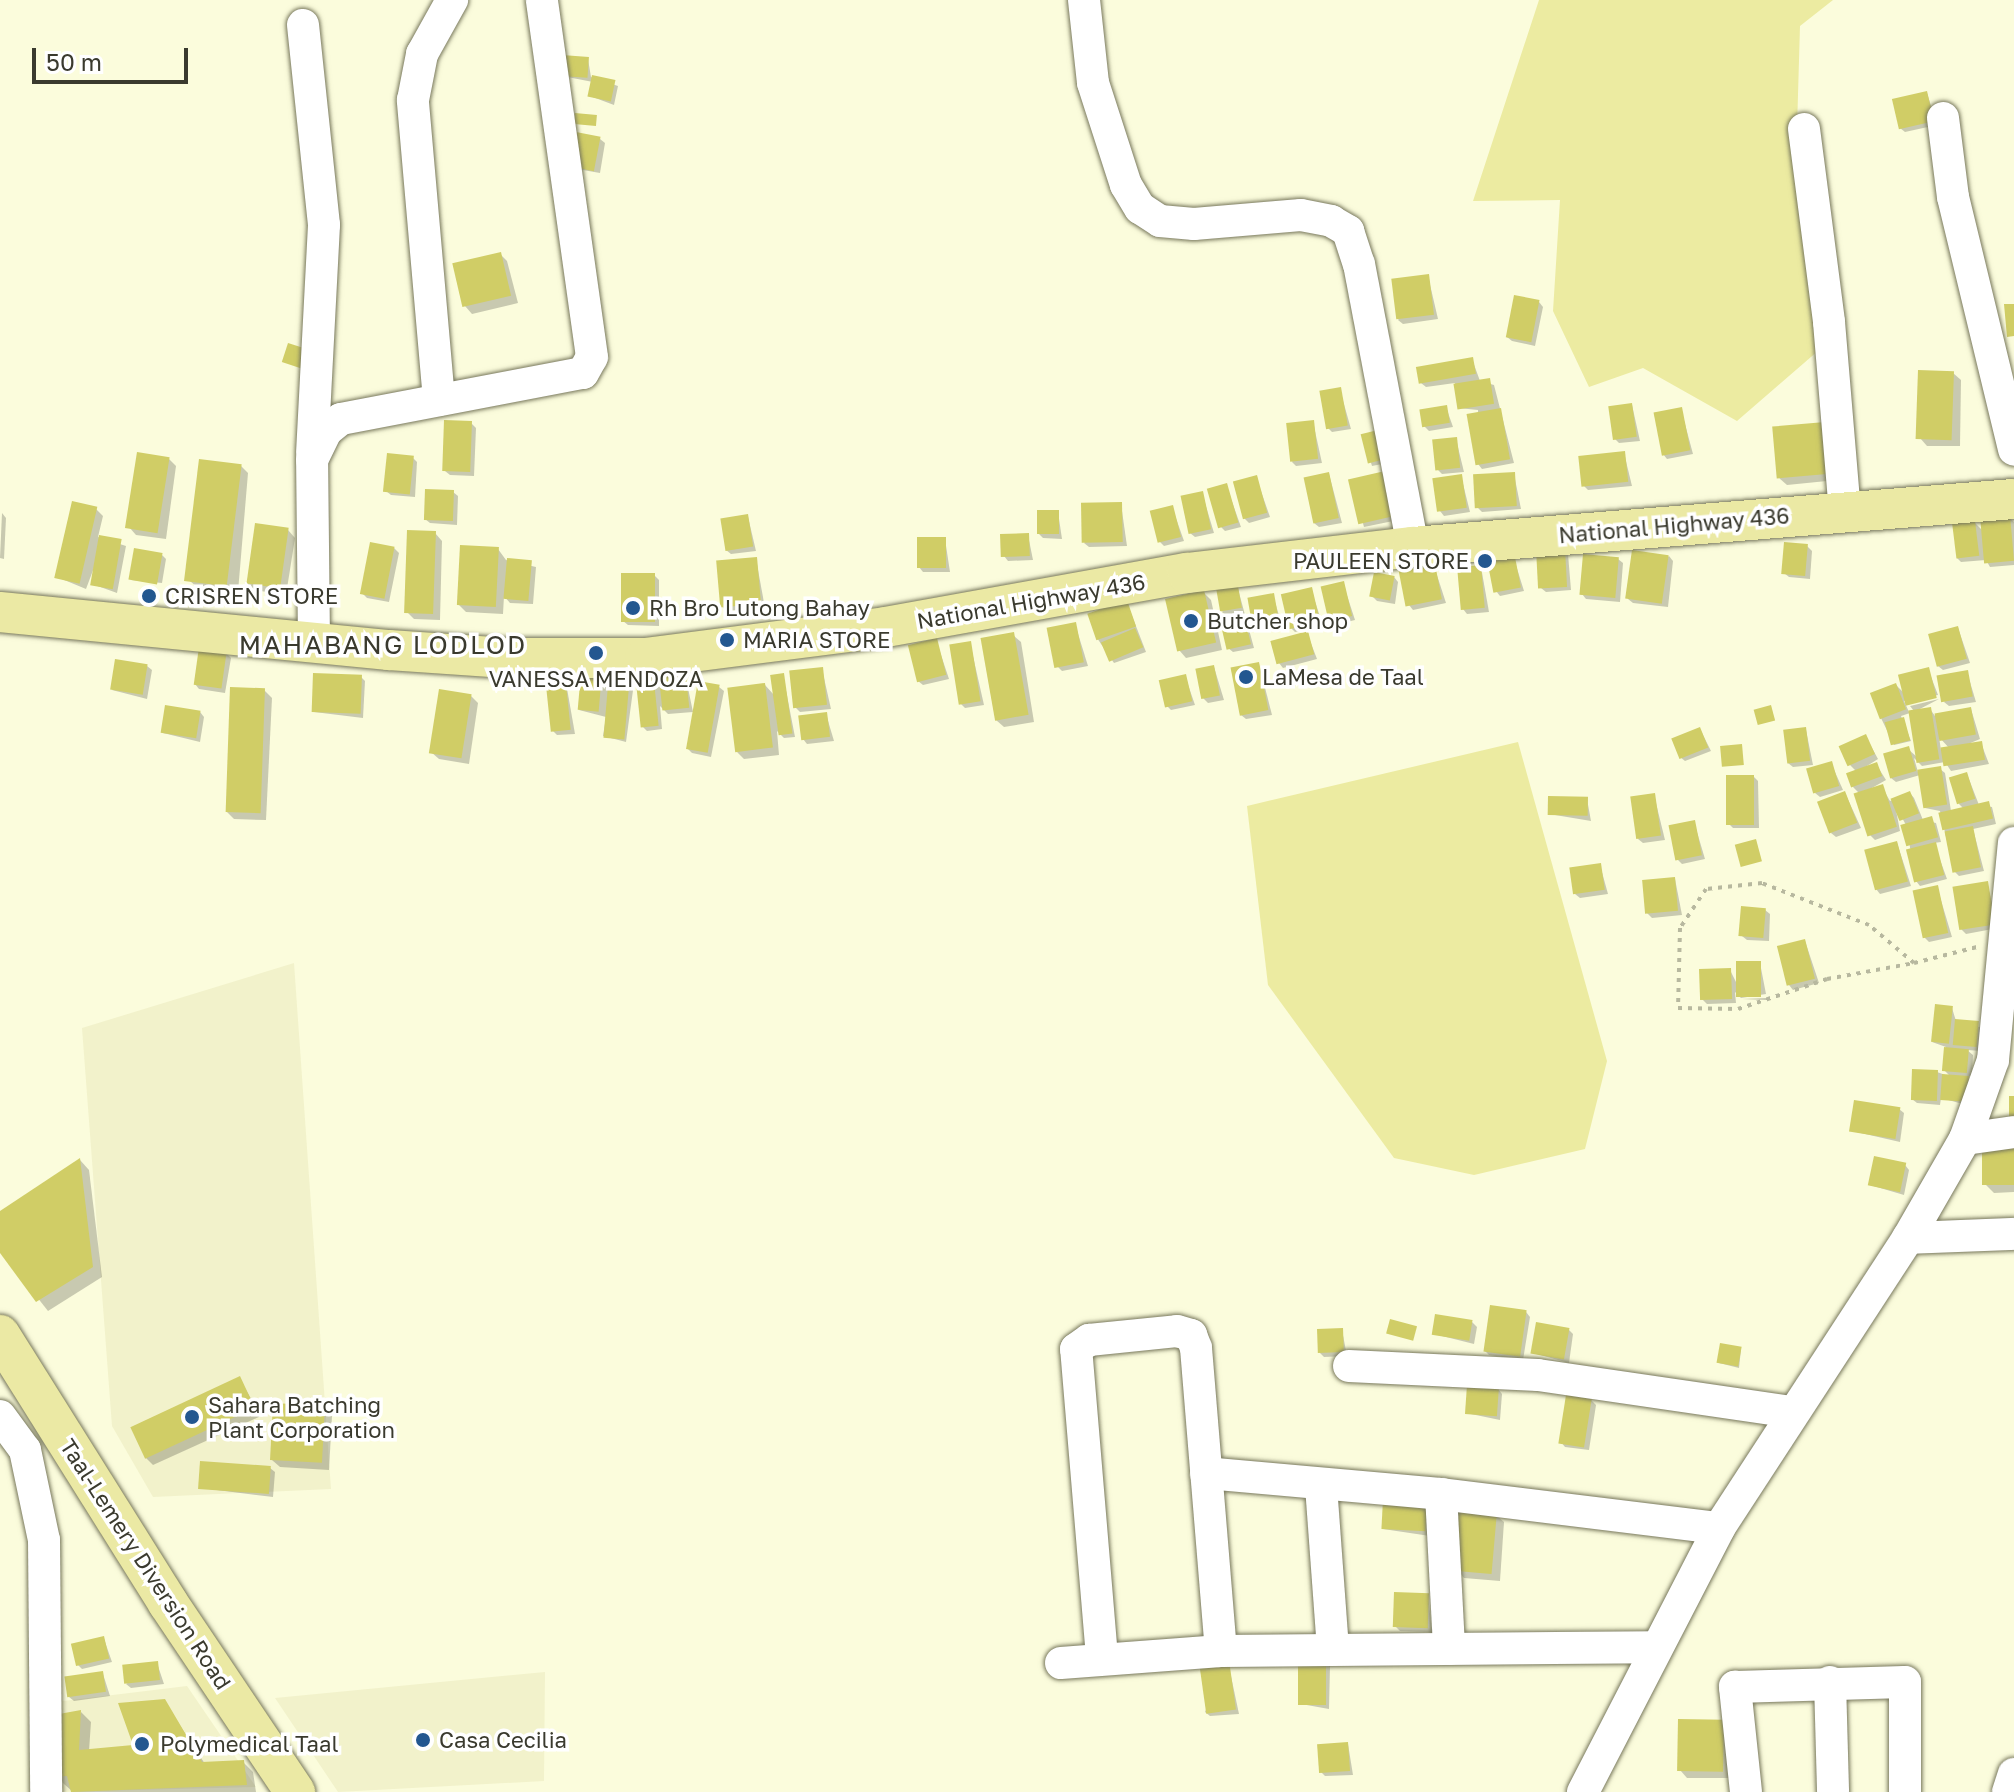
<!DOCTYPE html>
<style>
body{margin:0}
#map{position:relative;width:2014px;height:1792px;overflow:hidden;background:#fbfcdc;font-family:"Golos Text",sans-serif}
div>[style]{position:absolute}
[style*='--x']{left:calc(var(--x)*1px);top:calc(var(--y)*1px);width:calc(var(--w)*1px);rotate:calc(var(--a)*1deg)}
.built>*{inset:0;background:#f2f2cb}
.green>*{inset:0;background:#eceba1}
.shadow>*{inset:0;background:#0003}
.building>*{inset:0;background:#d0cd66;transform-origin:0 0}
.path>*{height:4px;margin-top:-2px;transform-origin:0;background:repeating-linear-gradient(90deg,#b7b89f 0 4px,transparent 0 10px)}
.roads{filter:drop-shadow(0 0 2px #78785c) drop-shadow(0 0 2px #78785c)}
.minor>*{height:32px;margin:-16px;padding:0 16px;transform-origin:16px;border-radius:16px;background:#fff}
.major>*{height:40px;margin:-20px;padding:0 20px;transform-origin:20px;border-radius:20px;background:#ebe9a4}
.dots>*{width:22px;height:22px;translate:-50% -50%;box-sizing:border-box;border:4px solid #fff;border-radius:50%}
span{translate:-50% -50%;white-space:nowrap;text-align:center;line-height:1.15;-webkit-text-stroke:7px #fff;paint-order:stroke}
.street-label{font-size:22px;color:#3a3a2e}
.poi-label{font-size:22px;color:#3a3a2e}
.right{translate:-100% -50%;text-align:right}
.left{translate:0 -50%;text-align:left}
.quarter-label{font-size:26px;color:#3a3a2e;letter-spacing:2px}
.scale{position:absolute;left:32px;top:48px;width:156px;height:36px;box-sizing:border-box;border:4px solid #3a3a2e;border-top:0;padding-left:10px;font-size:24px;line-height:28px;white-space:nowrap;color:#3a3a2e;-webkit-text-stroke:6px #fff;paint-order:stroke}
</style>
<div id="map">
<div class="built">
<i style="clip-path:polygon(294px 963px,331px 1489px,153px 1497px,112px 1426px,82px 1028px)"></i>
<i style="clip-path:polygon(545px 1672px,544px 1781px,338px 1792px,275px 1698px)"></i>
<i style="clip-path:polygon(187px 1686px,256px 1787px,58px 1792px,55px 1702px)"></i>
</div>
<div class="green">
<i style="clip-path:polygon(1539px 0,1833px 0,1800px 26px,1797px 129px,1826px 344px,1737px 421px,1643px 368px,1589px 387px,1553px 311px,1560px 200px,1473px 201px)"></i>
<i style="clip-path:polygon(1518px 742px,1607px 1061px,1585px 1149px,1474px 1175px,1394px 1158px,1268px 985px,1247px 806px)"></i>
</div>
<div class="shadow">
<i style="clip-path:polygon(588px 59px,591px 77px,618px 86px,614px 105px,590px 96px,593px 82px,562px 76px)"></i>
<i style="clip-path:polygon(1927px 93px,1937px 125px,1905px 132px,1900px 128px)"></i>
<i style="clip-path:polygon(600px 139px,605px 143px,600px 173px,577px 169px)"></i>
<i style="clip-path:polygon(500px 254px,507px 261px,518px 303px,472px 314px,465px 306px)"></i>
<i style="clip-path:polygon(1428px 276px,1438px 319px,1403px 324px,1398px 320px)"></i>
<i style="clip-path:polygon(1539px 302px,1543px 307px,1535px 346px,1512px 341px,1507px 337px)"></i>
<i style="clip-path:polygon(1472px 359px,1480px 381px,1494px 385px,1514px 463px,1482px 469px,1478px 464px,1478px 410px,1458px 408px,1455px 383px,1426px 387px,1421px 383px)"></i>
<i style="clip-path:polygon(1953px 373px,1961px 380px,1960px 446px,1927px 446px,1920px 438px)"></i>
<i style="clip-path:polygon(1340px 390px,1351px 429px,1332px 432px,1328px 428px)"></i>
<i style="clip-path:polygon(1632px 405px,1640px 441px,1619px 443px,1615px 439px)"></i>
<i style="clip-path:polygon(1446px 407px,1453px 427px,1429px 431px,1424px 426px)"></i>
<i style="clip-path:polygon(1681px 409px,1693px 454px,1667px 459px,1663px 454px)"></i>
<i style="clip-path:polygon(1313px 422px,1322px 463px,1296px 466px,1292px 462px)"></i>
<i style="clip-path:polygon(471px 423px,476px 428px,474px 476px,450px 475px,445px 471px)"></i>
<i style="clip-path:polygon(1824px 424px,1837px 480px,1787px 485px,1779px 478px)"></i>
<i style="clip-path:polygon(1362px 435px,1392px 462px,1372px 466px)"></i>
<i style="clip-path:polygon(1456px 439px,1464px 472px,1442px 474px,1437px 469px)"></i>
<i style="clip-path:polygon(1624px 453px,1632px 486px,1588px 490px,1583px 485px)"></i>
<i style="clip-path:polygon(413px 458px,417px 462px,415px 497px,391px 495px,386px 491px)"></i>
<i style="clip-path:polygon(169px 459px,176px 466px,166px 539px,136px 535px,129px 527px)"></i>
<i style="clip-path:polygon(241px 466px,248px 473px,238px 592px,198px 588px,190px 581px)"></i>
<i style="clip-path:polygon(1329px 474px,1342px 523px,1319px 527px,1314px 523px)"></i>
<i style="clip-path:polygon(1514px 474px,1521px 509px,1482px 512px,1477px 507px)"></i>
<i style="clip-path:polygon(1461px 476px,1470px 512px,1444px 516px,1440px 511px)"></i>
<i style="clip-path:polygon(1256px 477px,1270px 517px,1249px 523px,1244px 518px)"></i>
<i style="clip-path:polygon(1351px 480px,1398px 520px,1364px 527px)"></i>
<i style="clip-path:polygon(1226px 485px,1241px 527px,1225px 531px,1221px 527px)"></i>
<i style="clip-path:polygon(453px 492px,458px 496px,457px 525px,430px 523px,425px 519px)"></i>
<i style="clip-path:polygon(1202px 493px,1214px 533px,1195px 537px,1190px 533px)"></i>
<i style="clip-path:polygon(1121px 504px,1127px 546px,1089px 547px,1084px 543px)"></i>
<i style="clip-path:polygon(1172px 507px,1184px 541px,1164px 546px,1159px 541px)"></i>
<i style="clip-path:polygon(96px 509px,103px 516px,98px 537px,126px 546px,117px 593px,92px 584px,95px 565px,86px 589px,57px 577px)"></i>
<i style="clip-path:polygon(1058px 512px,1062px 539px,1043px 538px,1039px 534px)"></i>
<i style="clip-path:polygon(2px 513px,6px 518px,4px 559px,0 558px)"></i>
<i style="clip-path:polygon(748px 517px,756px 551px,731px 554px,726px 550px)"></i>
<i style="clip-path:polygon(2009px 517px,2014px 522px,2014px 565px,1990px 567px,1986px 560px,1961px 562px,1957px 558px,1975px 523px,1983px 531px)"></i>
<i style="clip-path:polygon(288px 530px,295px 538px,286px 595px,254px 590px,247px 583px)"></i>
<i style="clip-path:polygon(435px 533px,442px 541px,440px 620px,414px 619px,407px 612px)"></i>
<i style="clip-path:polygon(1028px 535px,1033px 560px,1008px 561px,1004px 556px)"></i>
<i style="clip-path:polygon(945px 539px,950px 572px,923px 572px,919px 567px)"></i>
<i style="clip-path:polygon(1807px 546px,1812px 551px,1810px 579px,1789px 577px,1784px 573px)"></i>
<i style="clip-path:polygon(394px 548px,399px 553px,389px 602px,367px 598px,362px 593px)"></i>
<i style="clip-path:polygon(498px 549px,506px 560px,536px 567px,533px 604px,510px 603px,504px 596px,503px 614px,466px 612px,458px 604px)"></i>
<i style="clip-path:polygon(1539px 551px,1568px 554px,1571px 590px,1546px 592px,1541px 588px)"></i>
<i style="clip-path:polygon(162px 555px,166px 559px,162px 583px,131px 580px)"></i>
<i style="clip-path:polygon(1669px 556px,1673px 561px,1668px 607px,1633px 603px,1628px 599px)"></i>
<i style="clip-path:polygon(756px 559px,765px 608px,726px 611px,722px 606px)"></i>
<i style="clip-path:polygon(1514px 559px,1524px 591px,1500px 596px,1496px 591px)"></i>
<i style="clip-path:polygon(1618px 559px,1623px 563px,1620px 602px,1586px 599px,1582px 594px)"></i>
<i style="clip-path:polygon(1434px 566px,1446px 603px,1413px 610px,1409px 605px)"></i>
<i style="clip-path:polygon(1481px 567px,1489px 612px,1467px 614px,1463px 609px)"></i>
<i style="clip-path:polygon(654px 575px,659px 580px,659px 626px,628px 625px,623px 621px)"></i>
<i style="clip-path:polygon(1394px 577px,1398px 582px,1395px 604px,1377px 601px,1372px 596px)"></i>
<i style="clip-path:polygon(1343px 583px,1355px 620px,1335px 625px,1331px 621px)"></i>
<i style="clip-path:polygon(1238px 589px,1254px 648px,1233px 652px,1228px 648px,1230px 619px,1222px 612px)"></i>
<i style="clip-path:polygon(1311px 589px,1323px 626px,1295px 632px,1291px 628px)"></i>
<i style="clip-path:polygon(1203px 592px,1211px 600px,1222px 650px,1186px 658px,1179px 650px)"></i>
<i style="clip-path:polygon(1273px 595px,1282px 626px,1257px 630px,1253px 626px)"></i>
<i style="clip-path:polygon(1127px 603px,1146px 652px,1114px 663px,1097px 638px)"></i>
<i style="clip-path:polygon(1075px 624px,1088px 666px,1062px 671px,1058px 667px)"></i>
<i style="clip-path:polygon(1958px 628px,1970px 663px,1943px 670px,1938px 666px)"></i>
<i style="clip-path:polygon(1307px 633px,1317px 659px,1283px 668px,1279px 663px)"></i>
<i style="clip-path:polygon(1013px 635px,1021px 642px,1034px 722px,1004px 727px,996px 720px)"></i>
<i style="clip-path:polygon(936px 640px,949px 679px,923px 685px,918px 681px)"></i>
<i style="clip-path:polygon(970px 643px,984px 705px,965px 708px,960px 703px)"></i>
<i style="clip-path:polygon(226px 653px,231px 658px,225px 693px,199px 689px,195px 684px)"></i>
<i style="clip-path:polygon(1259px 664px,1272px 715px,1246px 719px,1241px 715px)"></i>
<i style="clip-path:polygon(147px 666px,152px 670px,147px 699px,112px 690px)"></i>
<i style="clip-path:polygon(1214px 667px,1224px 700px,1208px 703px,1203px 698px)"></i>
<i style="clip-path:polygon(684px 669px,693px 712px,668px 714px,660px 706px,662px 729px,647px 731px,642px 726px,652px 674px,661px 682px)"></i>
<i style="clip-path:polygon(822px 669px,831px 709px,800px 712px,795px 707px)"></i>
<i style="clip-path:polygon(evenodd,1928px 669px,1938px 695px,1904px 701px,1909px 712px,1914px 711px,1910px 706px,1939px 699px,1916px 711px,1930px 709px,1935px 716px,1971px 709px,1980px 739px,1961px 747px,1981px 743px,1989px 764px,1951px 771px,1945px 762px,1922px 766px,1914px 758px,1918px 772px,1940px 769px,1945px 773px,1951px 811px,1963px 808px,1959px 804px,1967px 774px,1979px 805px,1992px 807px,1996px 824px,1973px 829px,1984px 871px,1959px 876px,1954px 871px,1940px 811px,1925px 808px,1920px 775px,1896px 782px,1891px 778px,1908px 749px,1917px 757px,1910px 713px,1901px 716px,1911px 741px,1894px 745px,1881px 718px,1896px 685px,1905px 694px,1928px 669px,1939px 737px,1950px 749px,1941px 750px,1939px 737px)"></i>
<i style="clip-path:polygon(1967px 672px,1976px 702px,1949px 706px,1944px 702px)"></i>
<i style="clip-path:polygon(783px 675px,795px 737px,784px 738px,777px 731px,779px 755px,744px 759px,737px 752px,765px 685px,774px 695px)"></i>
<i style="clip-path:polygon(602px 676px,610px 684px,629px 678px,634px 683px,626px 742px,603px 736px,606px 717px,579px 710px)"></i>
<i style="clip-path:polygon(1185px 676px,1195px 705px,1171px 710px,1167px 706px)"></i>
<i style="clip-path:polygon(361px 677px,365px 681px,363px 718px,314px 712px)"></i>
<i style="clip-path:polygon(565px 677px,575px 734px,557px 735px,553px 731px)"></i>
<i style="clip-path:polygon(719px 687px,724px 691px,711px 757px,692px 753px,687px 748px)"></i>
<i style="clip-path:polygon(264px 690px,272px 698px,266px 820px,234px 819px,226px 811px)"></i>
<i style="clip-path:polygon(471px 696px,478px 703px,469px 764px,439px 759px,431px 752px)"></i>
<i style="clip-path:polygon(200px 712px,204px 717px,200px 742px,163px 733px)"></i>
<i style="clip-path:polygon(826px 714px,834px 741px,807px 744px,803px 739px)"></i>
<i style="clip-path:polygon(1700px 729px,1711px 751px,1685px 761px,1680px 757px)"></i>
<i style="clip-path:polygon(1806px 730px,1813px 765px,1793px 767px,1788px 763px)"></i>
<i style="clip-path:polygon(1866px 737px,1878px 759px,1859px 771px,1876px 764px,1886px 780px,1863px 793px,1882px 787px,1890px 801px,1910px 793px,1914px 798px,1923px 820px,1936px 823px,1941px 842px,1934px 843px,1947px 879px,1920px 886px,1916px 881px,1906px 825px,1895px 805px,1900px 831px,1875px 840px,1870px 835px,1860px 794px,1853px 787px,1857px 772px,1850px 765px)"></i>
<i style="clip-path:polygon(1831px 763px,1843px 790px,1820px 797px,1815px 793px)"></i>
<i style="clip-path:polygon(1754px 777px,1758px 781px,1759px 828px,1733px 828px,1729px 824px)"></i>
<i style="clip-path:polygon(1845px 793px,1861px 828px,1836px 837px,1831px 833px)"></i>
<i style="clip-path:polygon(1654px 795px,1665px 840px,1643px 843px,1638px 839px)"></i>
<i style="clip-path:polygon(1587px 799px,1591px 821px,1549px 814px)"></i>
<i style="clip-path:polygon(1694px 822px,1705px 859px,1682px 864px,1677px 859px)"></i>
<i style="clip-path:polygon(1897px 843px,1911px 886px,1880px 894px,1876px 889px)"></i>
<i style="clip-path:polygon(1600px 865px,1608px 894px,1580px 898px,1575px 894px)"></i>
<i style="clip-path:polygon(1675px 879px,1682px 915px,1652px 918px,1647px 913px)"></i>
<i style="clip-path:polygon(1987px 883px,1998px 928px,1966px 934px,1961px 929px)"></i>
<i style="clip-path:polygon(1937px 887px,1952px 937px,1929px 942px,1924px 937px)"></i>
<i style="clip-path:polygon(1765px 910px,1770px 914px,1769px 941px,1747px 940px,1742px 936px)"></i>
<i style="clip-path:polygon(1805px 941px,1819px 983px,1793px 990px,1789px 985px)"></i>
<i style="clip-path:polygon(1760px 963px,1766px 994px,1741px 998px,1735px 992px,1736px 1003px,1707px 1004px,1702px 999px,1730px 970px,1739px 988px)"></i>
<i style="clip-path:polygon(1766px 998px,1766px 1000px,1742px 999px)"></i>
<i style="clip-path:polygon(1952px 1008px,1956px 1021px,1983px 1028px,1981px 1051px,1967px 1050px,1973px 1055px,1972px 1076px,1965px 1076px,1972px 1083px,1970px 1106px,1941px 1098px,1940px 1105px,1917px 1103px,1912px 1099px,1937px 1072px,1951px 1077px,1944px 1070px,1946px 1047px,1932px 1042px)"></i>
<i style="clip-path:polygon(1899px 1109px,1904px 1113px,1900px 1142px,1852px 1131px)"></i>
<i style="clip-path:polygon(2014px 1149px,2014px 1192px,1994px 1193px,1986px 1185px)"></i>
<i style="clip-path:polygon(80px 1160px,89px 1170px,102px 1277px,48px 1311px,0 1250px,0 1213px)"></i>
<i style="clip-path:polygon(1905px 1165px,1909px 1170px,1904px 1195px,1870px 1185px)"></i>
<i style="clip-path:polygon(1526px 1312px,1530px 1317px,1523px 1360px,1489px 1355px,1485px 1351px)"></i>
<i style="clip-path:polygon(1472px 1322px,1477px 1327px,1474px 1344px,1434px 1334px)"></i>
<i style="clip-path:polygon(1568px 1329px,1573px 1334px,1569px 1363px,1533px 1353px)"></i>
<i style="clip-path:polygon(1342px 1330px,1347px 1356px,1324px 1357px,1319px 1352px)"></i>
<i style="clip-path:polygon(1741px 1349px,1739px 1368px,1719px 1363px)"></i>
<i style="clip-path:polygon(239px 1378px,261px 1416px,153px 1465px,145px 1457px)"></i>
<i style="clip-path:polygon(1498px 1389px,1502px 1394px,1500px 1420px,1466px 1413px)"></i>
<i style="clip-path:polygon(1591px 1400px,1596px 1405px,1589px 1450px,1565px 1447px,1561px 1442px)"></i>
<i style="clip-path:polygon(324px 1408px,332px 1416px,329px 1470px,280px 1467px,272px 1460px)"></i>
<i style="clip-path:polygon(270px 1468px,275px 1472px,273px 1497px,201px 1488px)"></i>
<i style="clip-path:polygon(1427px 1503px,1430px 1536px,1383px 1529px)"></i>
<i style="clip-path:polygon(1496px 1515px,1504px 1522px,1500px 1581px,1464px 1578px,1457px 1570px)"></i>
<i style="clip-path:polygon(1428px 1595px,1432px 1632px,1400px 1631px,1396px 1627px)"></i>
<i style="clip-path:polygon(104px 1639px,112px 1662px,82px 1669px,77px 1664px)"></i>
<i style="clip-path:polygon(1228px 1662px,1239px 1714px,1210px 1716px,1205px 1712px)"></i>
<i style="clip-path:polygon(1300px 1662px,1330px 1666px,1329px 1709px,1301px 1704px)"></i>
<i style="clip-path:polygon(157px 1663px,164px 1684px,131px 1688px,126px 1684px)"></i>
<i style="clip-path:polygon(103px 1674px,110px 1696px,74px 1701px,69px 1697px)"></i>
<i style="clip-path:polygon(164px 1701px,205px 1764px,243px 1762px,253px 1772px,256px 1792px,73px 1792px,55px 1776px,81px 1712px,91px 1722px,89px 1751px,135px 1747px)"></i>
<i style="clip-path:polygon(1724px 1722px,1730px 1778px,1687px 1778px,1680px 1770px)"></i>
<i style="clip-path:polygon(1348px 1744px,1353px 1775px,1325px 1776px,1320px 1771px)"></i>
</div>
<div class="building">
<i style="left:562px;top:55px;width:27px;height:21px;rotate:4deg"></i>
<i style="left:592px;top:75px;width:24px;height:22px;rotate:12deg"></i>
<i style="left:1927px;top:91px;width:31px;height:36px;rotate:77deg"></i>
<i style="left:575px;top:113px;width:22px;height:11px;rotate:5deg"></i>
<i style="left:576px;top:132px;width:25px;height:35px;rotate:11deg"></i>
<i style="left:501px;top:252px;width:45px;height:50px;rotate:77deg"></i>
<i style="left:1429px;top:274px;width:41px;height:38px;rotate:83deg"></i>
<i style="left:1514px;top:295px;width:26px;height:43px;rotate:11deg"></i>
<i style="clip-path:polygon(2004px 304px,2014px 304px,2014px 336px,2007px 337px)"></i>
<i style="left:288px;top:343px;width:23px;height:20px;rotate:18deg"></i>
<i style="left:1473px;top:357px;width:17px;height:58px;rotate:80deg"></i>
<i style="left:1918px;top:370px;width:36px;height:69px;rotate:2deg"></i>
<i style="left:1490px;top:378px;width:26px;height:37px;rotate:81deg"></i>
<i style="left:1341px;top:387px;width:39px;height:22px;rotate:80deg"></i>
<i style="left:1632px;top:403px;width:34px;height:24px;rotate:82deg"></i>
<i style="left:1447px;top:405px;width:18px;height:28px;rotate:81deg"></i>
<i style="left:1682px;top:407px;width:44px;height:29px;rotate:79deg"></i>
<i style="left:1501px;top:408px;width:52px;height:35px;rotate:80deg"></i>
<i style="left:444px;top:420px;width:28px;height:51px;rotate:2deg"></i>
<i style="left:1314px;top:420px;width:39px;height:28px;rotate:84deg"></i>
<i style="left:1825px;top:422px;width:52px;height:53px;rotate:85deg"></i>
<i style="left:1382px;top:429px;width:30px;height:22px;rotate:76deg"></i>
<i style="left:1457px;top:437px;width:31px;height:25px;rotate:84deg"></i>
<i style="left:1625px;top:451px;width:31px;height:47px;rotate:84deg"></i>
<i style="left:137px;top:452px;width:33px;height:77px;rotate:9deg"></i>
<i style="left:387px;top:453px;width:27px;height:39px;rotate:6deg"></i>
<i style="left:199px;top:459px;width:43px;height:123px;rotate:7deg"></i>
<i style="left:1385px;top:471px;width:46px;height:38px;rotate:77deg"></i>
<i style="left:1329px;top:472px;width:47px;height:26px;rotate:78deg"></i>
<i style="left:1515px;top:472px;width:34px;height:42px;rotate:87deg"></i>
<i style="left:1462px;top:474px;width:34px;height:30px;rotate:82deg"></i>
<i style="left:1257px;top:475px;width:39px;height:25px;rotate:75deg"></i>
<i style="left:1227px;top:483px;width:41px;height:21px;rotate:74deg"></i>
<i style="left:425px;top:489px;width:29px;height:31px;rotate:2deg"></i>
<i style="left:1203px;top:491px;width:39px;height:23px;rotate:78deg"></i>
<i style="left:72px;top:501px;width:26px;height:79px;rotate:13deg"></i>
<i style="left:1122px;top:502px;width:40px;height:41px;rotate:89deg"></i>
<i style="left:1173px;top:505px;width:33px;height:24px;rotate:76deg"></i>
<i style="left:1037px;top:510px;width:22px;height:24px"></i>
<i style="left:748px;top:514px;width:33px;height:28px;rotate:81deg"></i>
<i style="left:2010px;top:515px;width:46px;height:30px;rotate:85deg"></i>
<i style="left:1975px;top:521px;width:35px;height:23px;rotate:83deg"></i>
<i style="left:255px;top:523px;width:34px;height:61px;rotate:8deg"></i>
<i style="left:407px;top:530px;width:29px;height:83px;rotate:2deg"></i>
<i style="left:1029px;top:533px;width:23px;height:29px;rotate:88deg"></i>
<i style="left:99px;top:535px;width:23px;height:51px;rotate:10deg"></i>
<i style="left:917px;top:537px;width:29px;height:31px"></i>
<i style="left:370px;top:542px;width:25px;height:53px;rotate:11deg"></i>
<i style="left:1784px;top:542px;width:24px;height:32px;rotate:5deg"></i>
<i style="left:460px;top:545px;width:39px;height:60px;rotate:3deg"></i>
<i style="left:134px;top:548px;width:29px;height:32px;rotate:10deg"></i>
<i style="left:1565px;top:548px;width:39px;height:29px;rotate:87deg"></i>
<i style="left:1632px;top:550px;width:37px;height:49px;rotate:8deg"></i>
<i style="left:1583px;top:554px;width:36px;height:41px;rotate:5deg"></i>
<i style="left:757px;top:557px;width:47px;height:41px;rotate:85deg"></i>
<i style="left:1515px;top:557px;width:31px;height:28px;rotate:79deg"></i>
<i style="left:507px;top:558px;width:25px;height:41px;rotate:5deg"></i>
<i style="left:1435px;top:564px;width:36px;height:37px;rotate:79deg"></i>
<i style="left:1481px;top:565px;width:43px;height:24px;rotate:85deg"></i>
<i style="left:1374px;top:572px;width:21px;height:25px;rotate:11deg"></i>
<i style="left:621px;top:573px;width:34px;height:49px"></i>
<i style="left:1344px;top:581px;width:36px;height:24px;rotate:77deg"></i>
<i style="left:1238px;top:586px;width:22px;height:22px;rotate:80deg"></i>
<i style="left:1312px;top:587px;width:36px;height:32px;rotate:77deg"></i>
<i style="left:1204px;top:590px;width:54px;height:40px;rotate:77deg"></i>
<i style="left:1274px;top:593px;width:29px;height:27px;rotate:80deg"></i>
<i style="left:1127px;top:600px;width:28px;height:42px;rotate:71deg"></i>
<i style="left:1244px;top:614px;width:31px;height:25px;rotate:77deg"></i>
<i style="left:1076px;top:622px;width:41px;height:30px;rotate:79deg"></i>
<i style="left:1958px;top:626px;width:34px;height:31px;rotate:75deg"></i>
<i style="left:1135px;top:628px;width:21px;height:37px;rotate:67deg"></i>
<i style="left:1308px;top:631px;width:24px;height:39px;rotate:75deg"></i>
<i style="left:1014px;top:632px;width:84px;height:34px;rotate:80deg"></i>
<i style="left:937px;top:638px;width:38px;height:30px;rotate:76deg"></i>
<i style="left:971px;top:641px;width:61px;height:22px;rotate:81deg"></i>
<i style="left:199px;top:647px;width:28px;height:38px;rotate:8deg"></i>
<i style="left:115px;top:659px;width:33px;height:31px;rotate:9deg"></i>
<i style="left:1259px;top:662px;width:49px;height:29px;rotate:79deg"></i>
<i style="left:1214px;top:665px;width:31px;height:19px;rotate:79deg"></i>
<i style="left:685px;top:667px;width:41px;height:27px;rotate:84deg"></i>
<i style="left:823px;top:667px;width:38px;height:34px;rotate:84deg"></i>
<i style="left:1929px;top:667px;width:32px;height:32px;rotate:76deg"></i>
<i style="left:1968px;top:670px;width:27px;height:32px;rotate:80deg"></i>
<i style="left:581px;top:672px;width:21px;height:38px;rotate:5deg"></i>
<i style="left:653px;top:672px;width:54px;height:18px;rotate:84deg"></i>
<i style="left:313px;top:673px;width:49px;height:39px;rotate:2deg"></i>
<i style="left:784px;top:673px;width:61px;height:14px;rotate:82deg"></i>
<i style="left:609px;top:674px;width:21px;height:64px;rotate:5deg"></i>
<i style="left:1186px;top:674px;width:28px;height:28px;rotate:77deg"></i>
<i style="left:565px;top:675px;width:55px;height:20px;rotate:84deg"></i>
<i style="left:698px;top:681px;width:22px;height:69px;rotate:10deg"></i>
<i style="left:765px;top:683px;width:65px;height:38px;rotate:83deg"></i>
<i style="left:1896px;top:683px;width:28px;height:28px;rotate:69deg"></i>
<i style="left:230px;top:687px;width:35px;height:125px;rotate:2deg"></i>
<i style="left:439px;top:689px;width:33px;height:65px;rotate:9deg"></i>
<i style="left:165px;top:705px;width:36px;height:28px;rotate:9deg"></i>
<i style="left:1771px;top:705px;width:16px;height:18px;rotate:75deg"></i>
<i style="left:1931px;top:707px;width:53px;height:23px;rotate:81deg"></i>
<i style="left:1971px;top:707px;width:28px;height:37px;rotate:80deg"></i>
<i style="left:827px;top:712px;width:25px;height:29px;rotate:83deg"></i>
<i style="left:1904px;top:717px;width:24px;height:20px;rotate:75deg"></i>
<i style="left:1700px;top:727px;width:22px;height:31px;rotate:68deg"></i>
<i style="left:1806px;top:727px;width:34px;height:23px;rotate:83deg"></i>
<i style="left:1866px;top:734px;width:22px;height:30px;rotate:66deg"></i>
<i style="left:1982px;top:741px;width:19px;height:42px;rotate:81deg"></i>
<i style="left:1742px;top:744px;width:21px;height:22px;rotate:85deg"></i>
<i style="left:1909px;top:746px;width:26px;height:27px;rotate:74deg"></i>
<i style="left:1832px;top:761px;width:26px;height:27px;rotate:74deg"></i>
<i style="left:1877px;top:762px;width:15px;height:33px;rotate:70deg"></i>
<i style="left:1941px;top:766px;width:39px;height:24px;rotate:81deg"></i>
<i style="left:1967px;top:772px;width:28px;height:19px;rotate:73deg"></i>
<i style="left:1726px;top:775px;width:28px;height:50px"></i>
<i style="left:1883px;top:784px;width:45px;height:31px;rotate:72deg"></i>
<i style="left:1845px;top:791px;width:34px;height:30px;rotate:69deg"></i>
<i style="left:1910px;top:791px;width:24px;height:21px;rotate:68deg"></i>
<i style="left:1655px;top:793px;width:43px;height:25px;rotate:82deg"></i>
<i style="left:1548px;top:796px;width:40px;height:19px;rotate:1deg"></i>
<i style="left:1989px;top:801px;width:18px;height:52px;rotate:77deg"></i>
<i style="left:1932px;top:816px;width:22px;height:33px;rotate:74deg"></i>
<i style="left:1695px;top:820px;width:36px;height:27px;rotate:79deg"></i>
<i style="left:1973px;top:826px;width:42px;height:29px;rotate:79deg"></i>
<i style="left:1756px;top:839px;width:23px;height:22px;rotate:75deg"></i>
<i style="left:1897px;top:841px;width:42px;height:34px;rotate:75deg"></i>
<i style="left:1936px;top:842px;width:34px;height:31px;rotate:76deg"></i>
<i style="left:1601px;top:863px;width:27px;height:32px;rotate:82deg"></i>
<i style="left:1675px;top:877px;width:34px;height:33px;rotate:85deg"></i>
<i style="left:1988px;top:881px;width:44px;height:36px;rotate:81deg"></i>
<i style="left:1938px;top:885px;width:49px;height:26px;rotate:78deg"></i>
<i style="left:1741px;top:906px;width:25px;height:30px;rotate:5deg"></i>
<i style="left:1805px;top:939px;width:41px;height:29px;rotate:76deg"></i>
<i style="left:1736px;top:961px;width:25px;height:36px"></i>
<i style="left:1731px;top:968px;width:31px;height:32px;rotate:88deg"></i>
<i style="left:1935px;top:1004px;width:18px;height:38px;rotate:6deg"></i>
<i style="left:1955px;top:1019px;width:24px;height:26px;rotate:5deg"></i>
<i style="left:1944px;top:1047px;width:25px;height:24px;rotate:5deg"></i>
<i style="left:1912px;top:1069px;width:26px;height:31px;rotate:2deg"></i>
<i style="left:1942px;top:1074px;width:27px;height:26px;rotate:4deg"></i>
<i style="left:2009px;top:1096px;width:5px;height:27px"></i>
<i style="left:1854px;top:1100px;width:47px;height:32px;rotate:9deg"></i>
<i style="left:2014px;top:1147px;width:38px;height:32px;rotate:90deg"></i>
<i style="left:1874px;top:1156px;width:33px;height:30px;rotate:12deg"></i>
<i style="clip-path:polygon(80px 1158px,93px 1267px,36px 1302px,0 1253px,0 1211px)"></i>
<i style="left:1490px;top:1305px;width:37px;height:47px;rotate:8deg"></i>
<i style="left:1435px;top:1314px;width:38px;height:21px;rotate:9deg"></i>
<i style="left:1390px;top:1319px;width:28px;height:15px;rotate:15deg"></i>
<i style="left:1536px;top:1322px;width:34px;height:32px;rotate:10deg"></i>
<i style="left:1343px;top:1328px;width:24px;height:26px;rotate:88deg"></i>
<i style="left:1720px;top:1343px;width:22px;height:20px;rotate:10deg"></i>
<i style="left:240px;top:1376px;width:35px;height:121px;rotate:65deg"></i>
<i style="left:1467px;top:1385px;width:32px;height:29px;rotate:4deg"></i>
<i style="left:1566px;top:1395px;width:26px;height:49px;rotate:9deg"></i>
<i style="left:273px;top:1403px;width:52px;height:57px;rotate:3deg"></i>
<i style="left:200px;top:1461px;width:71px;height:28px;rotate:4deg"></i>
<i style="left:1383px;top:1499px;width:44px;height:30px;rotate:3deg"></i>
<i style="left:1459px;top:1510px;width:38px;height:61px;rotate:5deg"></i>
<i style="left:1394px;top:1592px;width:35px;height:35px;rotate:2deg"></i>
<i style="left:104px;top:1636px;width:23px;height:34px;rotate:77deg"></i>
<i style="left:1326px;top:1659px;width:46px;height:28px;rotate:90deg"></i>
<i style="left:1229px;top:1660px;width:50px;height:30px;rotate:82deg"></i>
<i style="left:158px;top:1661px;width:19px;height:36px;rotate:84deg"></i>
<i style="left:103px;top:1671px;width:21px;height:39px;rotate:82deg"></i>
<i style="clip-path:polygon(165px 1699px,202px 1762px,244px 1760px,247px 1785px,71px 1792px,67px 1776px,53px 1777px,59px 1714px,81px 1710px,79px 1750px,133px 1745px,118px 1703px)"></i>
<i style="left:1678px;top:1719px;width:46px;height:52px;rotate:1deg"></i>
<i style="left:1348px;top:1742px;width:29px;height:31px;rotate:86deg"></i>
</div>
<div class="path">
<i style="--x:1914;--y:963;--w:59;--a:-139.8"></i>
<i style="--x:1869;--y:925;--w:115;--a:-158.6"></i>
<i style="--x:1762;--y:883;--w:56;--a:173.9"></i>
<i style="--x:1706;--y:889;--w:47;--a:123.7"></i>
<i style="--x:1680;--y:928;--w:80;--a:91.4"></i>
<i style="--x:1678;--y:1008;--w:60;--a:1"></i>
<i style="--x:1738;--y:1009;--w:94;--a:-18.6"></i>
<i style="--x:1827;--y:979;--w:88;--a:-10.4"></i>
<i style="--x:1914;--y:963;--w:65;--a:-14.3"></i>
</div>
<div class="roads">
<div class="minor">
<i style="--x:1084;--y:0;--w:83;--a:83.8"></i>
<i style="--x:1093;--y:83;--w:107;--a:72.1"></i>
<i style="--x:1126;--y:185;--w:27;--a:59"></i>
<i style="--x:1140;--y:208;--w:24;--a:33"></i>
<i style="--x:1160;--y:221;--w:34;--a:5"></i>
<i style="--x:1194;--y:224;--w:107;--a:-4.8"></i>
<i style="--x:1301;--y:215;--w:31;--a:11"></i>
<i style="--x:1331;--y:221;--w:20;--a:30"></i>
<i style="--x:1348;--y:231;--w:35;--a:72"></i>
<i style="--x:1359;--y:264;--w:288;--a:79.2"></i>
<i style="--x:303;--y:25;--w:201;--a:84"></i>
<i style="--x:324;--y:225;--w:228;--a:93"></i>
<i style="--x:1943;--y:118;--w:80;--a:82.8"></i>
<i style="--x:1953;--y:197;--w:260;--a:76.4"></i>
<i style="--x:1804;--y:129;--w:195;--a:82.6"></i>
<i style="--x:1829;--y:322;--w:190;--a:85.2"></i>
<i style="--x:439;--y:400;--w:301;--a:-95"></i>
<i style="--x:413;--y:100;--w:47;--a:-78.9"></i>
<i style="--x:422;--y:54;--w:62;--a:-60.9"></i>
<i style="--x:314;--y:642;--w:182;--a:-90.6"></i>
<i style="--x:312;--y:460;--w:32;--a:-64"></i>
<i style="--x:326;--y:431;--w:19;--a:-39"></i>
<i style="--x:341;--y:419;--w:246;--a:-10.8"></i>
<i style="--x:583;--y:373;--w:18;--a:-61"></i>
<i style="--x:592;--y:357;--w:360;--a:-98"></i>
<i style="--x:1965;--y:1139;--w:49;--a:-8.1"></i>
<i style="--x:1908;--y:1238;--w:106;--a:-2.2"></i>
<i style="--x:1349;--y:1366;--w:189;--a:2.7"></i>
<i style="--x:1538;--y:1375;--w:258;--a:8.3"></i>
<i style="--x:0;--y:1416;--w:42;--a:53.7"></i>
<i style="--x:25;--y:1450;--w:92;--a:78.1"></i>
<i style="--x:44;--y:1540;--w:252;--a:89.5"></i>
<i style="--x:1206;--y:1473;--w:236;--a:5.1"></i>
<i style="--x:1441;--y:1494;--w:280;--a:7"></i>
<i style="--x:1321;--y:1486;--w:163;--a:85.8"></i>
<i style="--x:1441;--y:1494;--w:155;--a:87"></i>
<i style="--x:1102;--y:1657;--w:309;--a:-94.8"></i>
<i style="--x:1076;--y:1349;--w:16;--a:-35"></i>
<i style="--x:1089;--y:1340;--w:88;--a:-5.8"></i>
<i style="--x:1177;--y:1331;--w:15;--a:16"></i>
<i style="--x:1191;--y:1335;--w:14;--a:69"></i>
<i style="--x:1196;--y:1348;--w:304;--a:85.3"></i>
<i style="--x:1061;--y:1663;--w:160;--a:-4.3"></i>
<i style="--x:1221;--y:1651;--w:434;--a:-0.5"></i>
<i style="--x:1830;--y:1682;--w:110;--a:88.4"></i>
<i style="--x:1583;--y:1792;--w:297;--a:-62.7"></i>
<i style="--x:1719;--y:1528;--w:346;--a:-56.9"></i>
<i style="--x:1908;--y:1238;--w:114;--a:-60.1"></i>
<i style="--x:1965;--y:1139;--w:84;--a:-70.5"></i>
<i style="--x:1993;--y:1060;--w:218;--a:-84.5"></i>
<i style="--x:1746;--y:1792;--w:106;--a:-96"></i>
<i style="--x:1735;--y:1687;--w:170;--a:-1.7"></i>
<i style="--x:1905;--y:1682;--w:110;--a:90"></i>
<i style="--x:2008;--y:1792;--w:19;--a:-72"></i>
</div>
<div class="major">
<i style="--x:0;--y:612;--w:391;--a:5.6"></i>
<i style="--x:389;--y:650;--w:118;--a:3.9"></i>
<i style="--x:507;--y:658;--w:138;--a:0"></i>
<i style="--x:645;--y:658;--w:243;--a:-7.3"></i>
<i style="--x:886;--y:627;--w:306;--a:-10.2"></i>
<i style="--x:1187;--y:573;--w:227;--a:-6.6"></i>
<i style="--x:1413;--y:547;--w:603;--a:-4.57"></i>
<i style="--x:0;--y:1335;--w:316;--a:57.9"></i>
<i style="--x:168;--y:1603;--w:228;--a:56.1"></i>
</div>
</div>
<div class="dots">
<i style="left:1485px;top:561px;background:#235790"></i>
<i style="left:149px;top:596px;background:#235790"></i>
<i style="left:633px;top:608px;background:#235790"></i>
<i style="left:1191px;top:621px;background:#235790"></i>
<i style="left:727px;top:640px;background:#235790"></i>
<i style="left:596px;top:653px;background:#235790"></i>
<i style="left:1246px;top:677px;background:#235790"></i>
<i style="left:192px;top:1417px;background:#235790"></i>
<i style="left:423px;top:1740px;background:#235790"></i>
<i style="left:142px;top:1744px;background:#235790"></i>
</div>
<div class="street-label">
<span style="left:1674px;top:525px;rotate:-5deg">National Highway 436</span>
<span style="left:1031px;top:601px;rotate:-10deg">National Highway 436</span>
<span style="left:146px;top:1564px;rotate:57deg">Taal-Lemery Diversion Road</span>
</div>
<div class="poi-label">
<span class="right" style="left:1469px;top:561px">PAULEEN STORE</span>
<span class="left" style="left:165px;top:596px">CRISREN STORE</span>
<span class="left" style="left:649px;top:608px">Rh Bro Lutong Bahay</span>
<span class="left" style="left:1207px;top:621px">Butcher shop</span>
<span class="left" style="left:743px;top:640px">MARIA STORE</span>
<span class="left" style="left:1262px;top:677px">LaMesa de Taal</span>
<span style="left:596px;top:679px">VANESSA MENDOZA</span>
<span class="left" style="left:208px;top:1417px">Sahara Batching<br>Plant Corporation</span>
<span class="left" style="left:439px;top:1740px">Casa Cecilia</span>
<span class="left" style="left:160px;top:1744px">Polymedical Taal</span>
</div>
<div class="quarter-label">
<span style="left:383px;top:645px">MAHABANG LODLOD</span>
</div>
<div class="scale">50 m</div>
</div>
